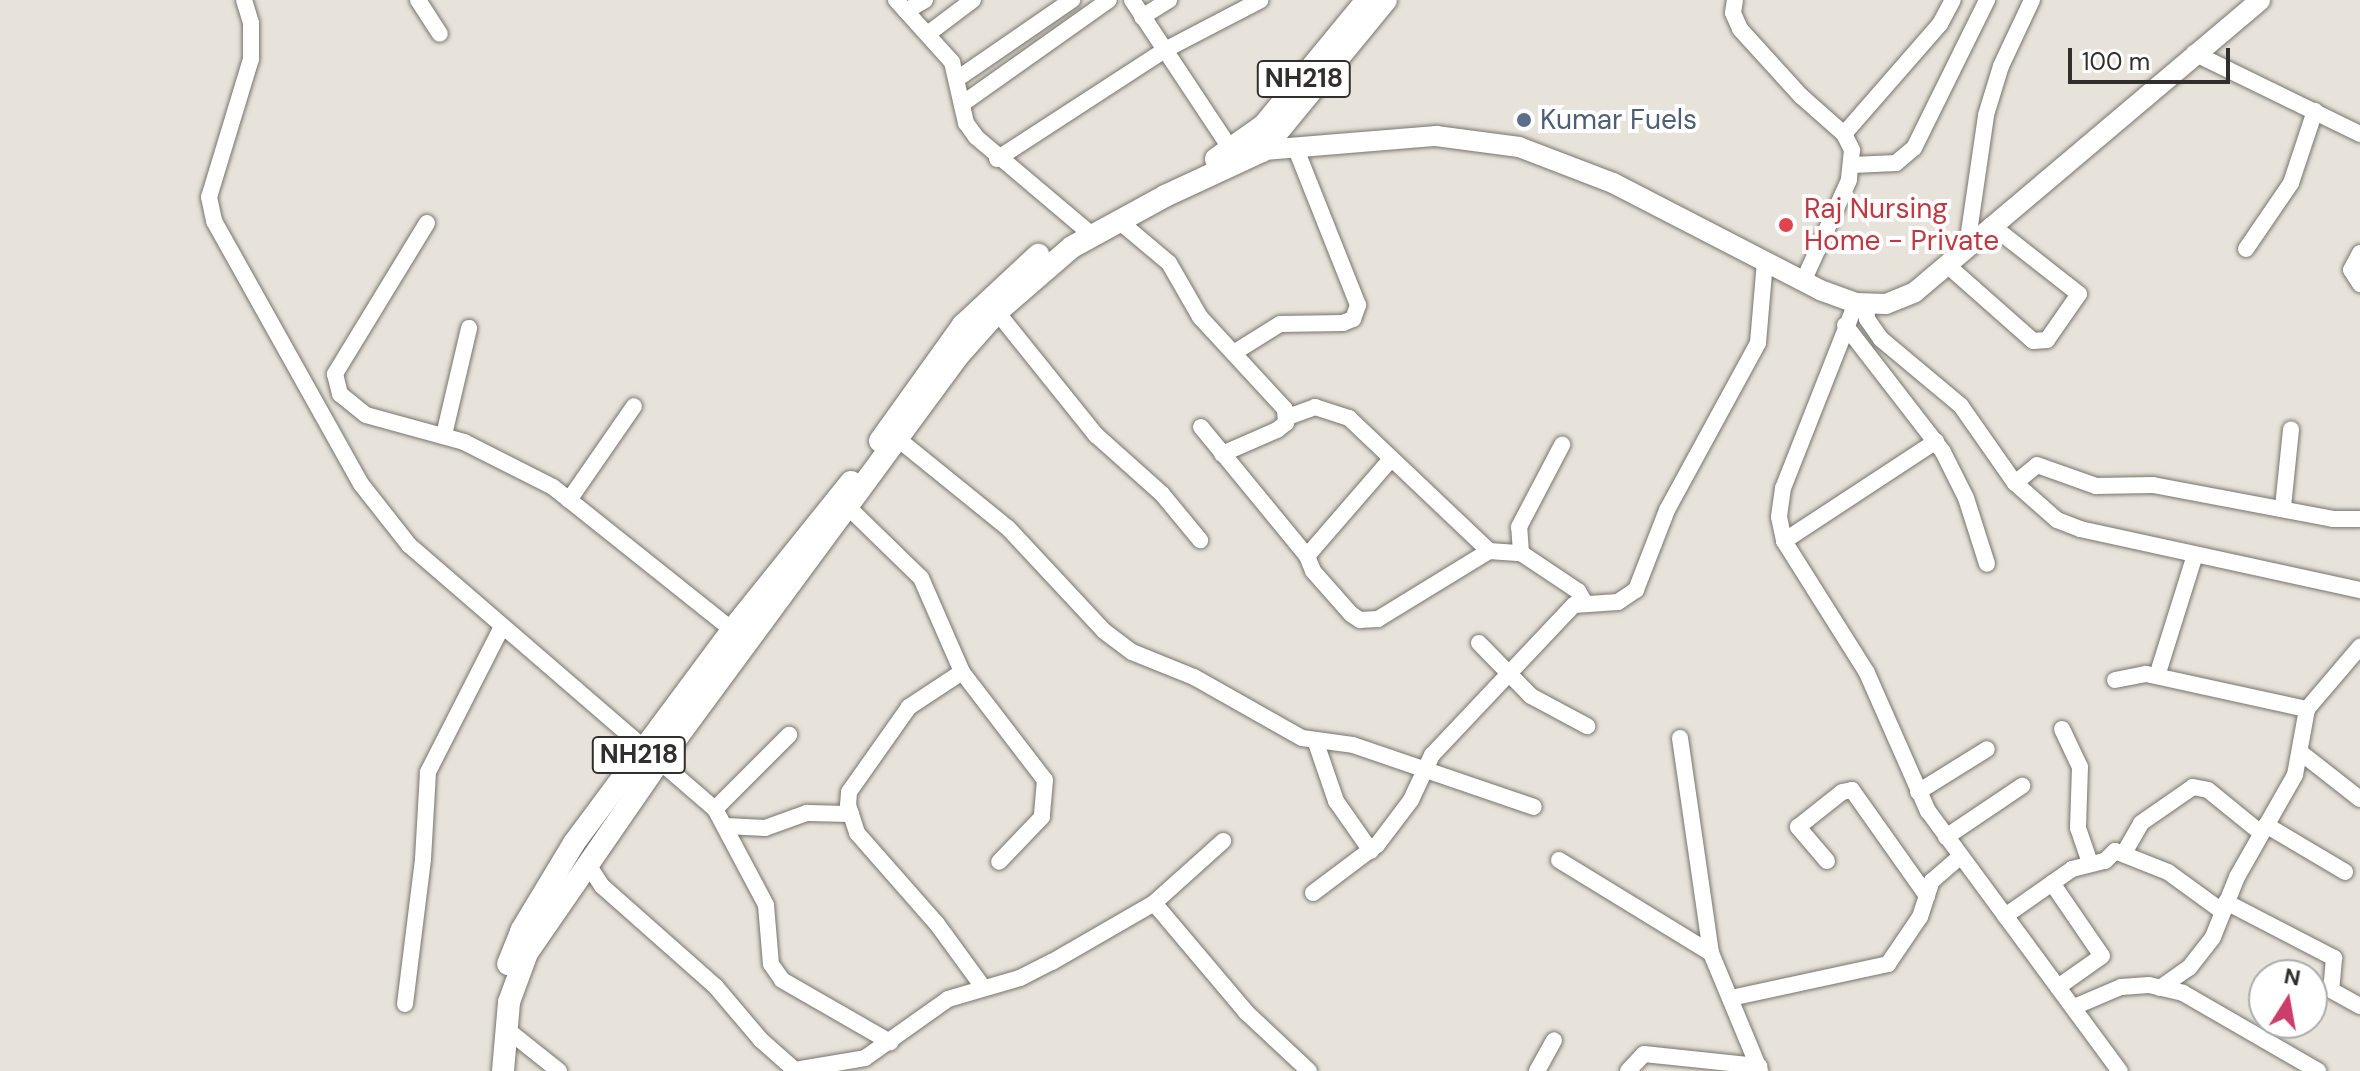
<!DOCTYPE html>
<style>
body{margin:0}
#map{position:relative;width:2360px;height:1071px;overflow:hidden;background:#e7e3da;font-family:"DM Sans",sans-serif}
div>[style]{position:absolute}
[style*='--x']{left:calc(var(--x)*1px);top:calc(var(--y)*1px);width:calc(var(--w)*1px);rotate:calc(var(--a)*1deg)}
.roads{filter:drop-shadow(0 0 2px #77746c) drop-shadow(0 0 2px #77746c)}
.minor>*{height:16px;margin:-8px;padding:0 8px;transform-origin:8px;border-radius:8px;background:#fff}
.major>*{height:20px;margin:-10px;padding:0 10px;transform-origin:10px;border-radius:10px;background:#fff}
.highway>*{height:22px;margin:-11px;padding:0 11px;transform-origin:11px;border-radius:11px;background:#fff}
.dots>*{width:22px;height:22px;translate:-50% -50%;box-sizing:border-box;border:4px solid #fff;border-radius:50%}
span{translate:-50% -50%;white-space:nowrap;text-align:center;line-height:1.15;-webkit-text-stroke:8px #fff;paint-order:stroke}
.shield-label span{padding:2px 6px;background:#fff;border:2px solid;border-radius:6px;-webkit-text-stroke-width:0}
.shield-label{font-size:26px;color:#302f2b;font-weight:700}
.service-label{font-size:28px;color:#4e5e75}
.left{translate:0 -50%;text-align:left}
.health-label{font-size:28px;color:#be3a42}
.north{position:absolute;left:2248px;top:959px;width:80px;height:80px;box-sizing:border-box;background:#fff;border:2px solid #acacaa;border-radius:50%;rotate:11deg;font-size:22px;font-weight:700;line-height:32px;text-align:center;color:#302f2b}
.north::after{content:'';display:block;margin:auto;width:28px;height:36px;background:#cb3e6b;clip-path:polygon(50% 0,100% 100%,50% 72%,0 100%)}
.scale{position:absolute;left:2068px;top:48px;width:162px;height:36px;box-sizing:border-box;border:4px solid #302f2b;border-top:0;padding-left:10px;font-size:24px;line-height:28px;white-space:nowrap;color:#302f2b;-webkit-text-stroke:6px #fff;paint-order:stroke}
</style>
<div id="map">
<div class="roads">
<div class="minor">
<i style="--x:244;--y:0;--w:24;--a:73"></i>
<i style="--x:251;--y:23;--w:36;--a:90"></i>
<i style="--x:251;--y:59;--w:144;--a:106.9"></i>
<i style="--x:209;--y:197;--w:25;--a:78"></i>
<i style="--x:214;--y:221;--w:301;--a:60.8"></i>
<i style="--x:361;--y:484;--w:78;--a:51.8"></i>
<i style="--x:409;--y:545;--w:404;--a:40.8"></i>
<i style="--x:715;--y:809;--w:109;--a:62"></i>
<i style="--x:766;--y:905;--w:59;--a:85.2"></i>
<i style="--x:771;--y:964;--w:19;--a:55"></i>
<i style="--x:782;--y:980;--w:125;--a:29.9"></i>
<i style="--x:418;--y:0;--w:40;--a:57.1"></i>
<i style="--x:896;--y:0;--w:84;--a:47.9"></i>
<i style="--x:952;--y:62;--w:63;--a:77.1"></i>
<i style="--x:966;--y:123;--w:17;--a:54"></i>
<i style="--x:976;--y:137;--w:152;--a:40.2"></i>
<i style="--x:1132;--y:0;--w:181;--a:56.5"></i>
<i style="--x:1735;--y:0;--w:13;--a:99"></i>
<i style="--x:1733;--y:13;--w:17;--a:66"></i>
<i style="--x:1740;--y:29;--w:91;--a:47.7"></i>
<i style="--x:1801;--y:96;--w:57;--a:41.5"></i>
<i style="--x:1844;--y:134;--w:18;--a:63"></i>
<i style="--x:1852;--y:150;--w:30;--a:96"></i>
<i style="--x:1849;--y:180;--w:112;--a:114.3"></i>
<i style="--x:906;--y:11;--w:22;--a:-30"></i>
<i style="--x:1142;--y:17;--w:32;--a:-32"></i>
<i style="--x:929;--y:33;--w:55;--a:-36.9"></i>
<i style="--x:2194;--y:53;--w:185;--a:26"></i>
<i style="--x:957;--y:79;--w:140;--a:-34.5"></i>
<i style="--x:962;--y:104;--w:180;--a:-35.3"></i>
<i style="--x:1844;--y:134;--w:146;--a:-48.9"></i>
<i style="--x:1940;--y:24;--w:27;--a:-62"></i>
<i style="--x:997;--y:159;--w:198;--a:-33"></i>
<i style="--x:1163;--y:51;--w:110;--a:-27.5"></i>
<i style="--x:1853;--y:165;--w:43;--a:-2.7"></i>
<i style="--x:1896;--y:163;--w:23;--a:-40"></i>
<i style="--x:1914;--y:148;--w:165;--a:-63.7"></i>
<i style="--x:1119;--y:221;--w:65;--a:40"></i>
<i style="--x:1169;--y:263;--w:62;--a:60.1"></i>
<i style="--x:1200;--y:317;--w:125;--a:47.3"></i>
<i style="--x:1285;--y:409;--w:14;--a:86"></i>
<i style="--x:1286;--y:423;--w:11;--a:142"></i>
<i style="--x:1277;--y:430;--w:60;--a:156.4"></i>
<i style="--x:427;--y:223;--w:177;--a:121.4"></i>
<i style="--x:335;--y:374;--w:21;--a:76"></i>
<i style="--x:340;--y:394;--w:33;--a:39"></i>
<i style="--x:366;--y:415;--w:102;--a:15.4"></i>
<i style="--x:464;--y:442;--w:100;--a:26.8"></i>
<i style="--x:553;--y:487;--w:229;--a:38.6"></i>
<i style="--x:1967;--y:246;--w:132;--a:-81.7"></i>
<i style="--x:1986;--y:115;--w:51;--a:-73"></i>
<i style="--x:2001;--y:66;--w:73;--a:-64.8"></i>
<i style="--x:2246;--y:249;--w:80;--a:-55.7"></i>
<i style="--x:2291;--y:183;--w:76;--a:-71.6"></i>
<i style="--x:2360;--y:253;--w:19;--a:118"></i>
<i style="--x:2351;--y:270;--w:17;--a:57"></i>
<i style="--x:1946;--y:264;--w:116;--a:41.5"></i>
<i style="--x:2033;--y:341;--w:14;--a:-4"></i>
<i style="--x:2047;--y:340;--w:56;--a:-55.2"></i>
<i style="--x:2079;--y:294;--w:112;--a:-141.9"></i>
<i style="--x:1856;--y:303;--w:199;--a:111.5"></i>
<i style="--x:1783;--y:488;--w:29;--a:98"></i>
<i style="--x:1779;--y:517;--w:25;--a:78"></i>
<i style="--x:1784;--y:541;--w:156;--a:57.8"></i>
<i style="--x:1867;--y:673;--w:151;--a:66.2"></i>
<i style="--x:1928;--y:811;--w:323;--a:53.6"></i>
<i style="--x:1866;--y:304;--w:15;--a:86"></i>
<i style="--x:1867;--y:319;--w:24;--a:55"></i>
<i style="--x:1881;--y:339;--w:104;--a:39.9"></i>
<i style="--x:1961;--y:406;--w:94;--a:55"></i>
<i style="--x:2015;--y:483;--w:56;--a:41.4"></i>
<i style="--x:2057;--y:520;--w:25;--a:21"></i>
<i style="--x:2080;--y:529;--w:287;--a:12.3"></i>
<i style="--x:997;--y:312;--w:158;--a:51.2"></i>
<i style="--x:1096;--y:435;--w:89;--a:41.8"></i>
<i style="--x:1162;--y:494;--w:60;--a:50.4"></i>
<i style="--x:1845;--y:325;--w:160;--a:52.3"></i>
<i style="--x:1943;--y:452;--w:51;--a:63.4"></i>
<i style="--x:1966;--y:498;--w:69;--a:72.3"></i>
<i style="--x:1235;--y:352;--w:53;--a:-31.9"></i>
<i style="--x:1280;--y:324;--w:63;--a:-0.9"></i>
<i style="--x:1343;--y:323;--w:11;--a:-22"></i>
<i style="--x:1353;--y:319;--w:15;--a:-70"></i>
<i style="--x:1358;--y:305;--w:170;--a:-111.7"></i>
<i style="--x:1288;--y:417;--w:29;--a:-20"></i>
<i style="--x:1315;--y:407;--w:36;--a:18"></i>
<i style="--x:1349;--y:418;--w:193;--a:43.5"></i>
<i style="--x:1489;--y:551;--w:32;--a:4"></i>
<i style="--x:1521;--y:553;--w:69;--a:33.7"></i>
<i style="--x:1578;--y:591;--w:12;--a:59"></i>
<i style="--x:1201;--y:427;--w:167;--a:50.6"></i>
<i style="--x:444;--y:435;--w:110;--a:-76.8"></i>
<i style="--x:898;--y:439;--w:141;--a:39"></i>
<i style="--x:1008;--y:528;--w:141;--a:47"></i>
<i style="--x:1104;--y:631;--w:35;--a:37"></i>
<i style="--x:1132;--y:652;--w:67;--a:22"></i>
<i style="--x:1194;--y:677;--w:124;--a:29.5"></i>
<i style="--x:1302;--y:738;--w:51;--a:7.8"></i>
<i style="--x:1353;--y:745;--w:191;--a:18.9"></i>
<i style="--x:1391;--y:459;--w:128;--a:130.9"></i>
<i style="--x:1307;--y:556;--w:16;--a:68"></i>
<i style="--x:1313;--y:571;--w:57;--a:48.5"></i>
<i style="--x:1351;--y:614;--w:11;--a:34"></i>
<i style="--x:1360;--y:620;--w:18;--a:-3"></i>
<i style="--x:1378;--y:619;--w:130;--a:-31.5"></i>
<i style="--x:2015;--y:483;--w:28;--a:-39"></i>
<i style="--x:2037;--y:465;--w:63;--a:19.6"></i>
<i style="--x:2096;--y:486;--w:57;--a:-1"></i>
<i style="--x:2153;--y:485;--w:183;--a:10.7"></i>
<i style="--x:2333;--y:519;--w:27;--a:0"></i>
<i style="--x:569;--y:500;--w:114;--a:-55.3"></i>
<i style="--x:2283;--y:507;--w:78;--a:-84.1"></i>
<i style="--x:849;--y:508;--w:100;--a:44.2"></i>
<i style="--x:921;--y:578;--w:103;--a:66.4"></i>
<i style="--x:962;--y:672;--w:136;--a:52.5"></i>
<i style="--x:1045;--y:780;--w:37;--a:95"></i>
<i style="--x:1042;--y:817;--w:62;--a:133.7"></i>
<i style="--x:1784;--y:541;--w:182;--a:-33.3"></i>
<i style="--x:1521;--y:553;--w:26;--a:-94"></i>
<i style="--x:1519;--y:527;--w:93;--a:-62.3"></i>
<i style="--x:1479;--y:643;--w:74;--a:45.5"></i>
<i style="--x:1531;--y:696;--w:64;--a:28.2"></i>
<i style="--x:962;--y:672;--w:64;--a:146.6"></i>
<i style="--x:909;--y:707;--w:104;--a:125.2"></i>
<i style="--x:849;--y:792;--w:13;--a:94"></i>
<i style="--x:848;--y:805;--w:29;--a:72"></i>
<i style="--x:857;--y:833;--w:121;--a:48.7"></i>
<i style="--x:937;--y:924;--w:78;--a:53.9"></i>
<i style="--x:2157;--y:676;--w:127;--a:-72.6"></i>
<i style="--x:2115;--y:680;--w:32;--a:-11"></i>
<i style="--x:2146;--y:674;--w:165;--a:12.3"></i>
<i style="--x:2062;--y:729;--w:42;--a:64.7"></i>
<i style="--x:2080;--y:767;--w:61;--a:91.9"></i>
<i style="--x:2078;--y:828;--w:37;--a:71"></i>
<i style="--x:1680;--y:738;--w:217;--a:81.8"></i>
<i style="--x:1711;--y:953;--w:128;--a:67.4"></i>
<i style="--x:1315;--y:740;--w:65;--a:71"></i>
<i style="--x:1336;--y:801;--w:61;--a:55"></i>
<i style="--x:2300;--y:752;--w:76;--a:38.1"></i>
<i style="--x:1918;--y:792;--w:81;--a:-31.9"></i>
<i style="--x:715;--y:809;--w:105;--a:-45"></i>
<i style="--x:2266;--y:825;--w:92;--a:30.7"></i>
<i style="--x:726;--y:826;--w:39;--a:3"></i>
<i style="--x:765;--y:828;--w:45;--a:-19.7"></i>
<i style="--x:807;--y:813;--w:44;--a:1.3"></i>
<i style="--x:1946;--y:837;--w:92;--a:-33.9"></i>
<i style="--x:2124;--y:853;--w:34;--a:-60"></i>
<i style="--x:2141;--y:823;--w:63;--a:-34.7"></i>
<i style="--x:2193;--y:787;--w:15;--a:11"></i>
<i style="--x:2208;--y:790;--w:68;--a:39.1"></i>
<i style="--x:1559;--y:860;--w:178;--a:31.5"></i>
<i style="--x:1827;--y:861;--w:45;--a:-130.5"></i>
<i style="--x:1798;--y:827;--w:56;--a:-38.5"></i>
<i style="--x:1842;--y:792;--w:10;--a:-11"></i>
<i style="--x:1852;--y:790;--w:130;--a:54.7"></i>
<i style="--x:587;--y:863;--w:27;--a:57"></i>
<i style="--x:602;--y:886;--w:152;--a:41.5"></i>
<i style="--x:716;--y:987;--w:70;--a:49.7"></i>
<i style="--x:761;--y:1040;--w:47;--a:41.5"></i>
<i style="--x:2052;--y:883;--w:88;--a:55.6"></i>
<i style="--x:2102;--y:956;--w:54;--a:144.8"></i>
<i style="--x:1313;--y:893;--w:80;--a:-36.9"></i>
<i style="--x:1377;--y:845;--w:56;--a:-52.9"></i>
<i style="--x:1411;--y:800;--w:50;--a:-65"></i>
<i style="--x:1432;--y:755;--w:207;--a:-46.6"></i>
<i style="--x:1574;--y:605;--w:44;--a:-3.9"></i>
<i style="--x:1618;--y:602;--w:22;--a:-34"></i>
<i style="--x:1636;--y:590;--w:86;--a:-68.8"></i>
<i style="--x:1667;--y:510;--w:190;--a:-61.4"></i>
<i style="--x:1758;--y:343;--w:82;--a:-85.1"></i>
<i style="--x:2226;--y:902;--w:122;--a:27.4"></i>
<i style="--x:2334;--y:958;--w:32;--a:95"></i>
<i style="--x:2331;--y:990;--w:33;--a:29"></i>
<i style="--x:1154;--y:903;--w:143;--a:49.8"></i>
<i style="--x:1246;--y:1012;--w:86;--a:43.1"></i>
<i style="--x:2005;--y:916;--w:82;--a:-35"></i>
<i style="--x:2072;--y:869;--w:34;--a:-14"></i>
<i style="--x:2105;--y:861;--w:14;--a:-45"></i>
<i style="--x:2115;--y:851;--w:57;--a:21.6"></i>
<i style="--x:2168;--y:872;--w:68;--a:36"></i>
<i style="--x:2160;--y:988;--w:35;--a:-35"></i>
<i style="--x:2189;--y:968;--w:39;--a:-52"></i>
<i style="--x:2213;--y:937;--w:65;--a:-68.2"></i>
<i style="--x:2237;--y:877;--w:117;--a:-60.4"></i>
<i style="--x:2295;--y:775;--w:67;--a:-79.7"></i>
<i style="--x:2307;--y:709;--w:82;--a:-49.5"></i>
<i style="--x:1731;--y:998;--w:161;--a:-12.2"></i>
<i style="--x:1888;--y:964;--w:57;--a:-55.8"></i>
<i style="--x:1920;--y:917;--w:38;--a:-72"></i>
<i style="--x:1932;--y:881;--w:37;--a:-41"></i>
<i style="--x:405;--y:1004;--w:146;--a:-82.9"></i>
<i style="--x:423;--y:859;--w:87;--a:-86.7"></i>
<i style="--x:428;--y:772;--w:161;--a:-63"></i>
<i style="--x:2074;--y:1007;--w:51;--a:-23.1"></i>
<i style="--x:2121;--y:987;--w:28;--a:-4"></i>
<i style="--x:2149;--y:985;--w:35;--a:13"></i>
<i style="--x:2183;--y:993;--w:156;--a:30"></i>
<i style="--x:505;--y:1028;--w:69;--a:38.5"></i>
<i style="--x:795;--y:1070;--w:71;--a:-9.7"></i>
<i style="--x:865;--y:1058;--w:102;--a:-35.4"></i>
<i style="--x:948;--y:999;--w:75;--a:-16.3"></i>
<i style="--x:1020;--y:978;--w:36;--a:-27"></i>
<i style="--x:1052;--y:962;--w:118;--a:-30"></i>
<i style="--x:1154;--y:903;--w:93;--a:-41.9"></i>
<i style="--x:1537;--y:1071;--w:35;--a:-61"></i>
<i style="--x:1628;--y:1071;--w:23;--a:-47"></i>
<i style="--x:1644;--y:1054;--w:116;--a:6"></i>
</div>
<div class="major">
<i style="--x:1252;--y:151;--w:185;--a:-4.7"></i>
<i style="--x:1436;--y:136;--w:84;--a:7.5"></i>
<i style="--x:1519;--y:147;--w:101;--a:21"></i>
<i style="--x:1613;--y:183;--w:233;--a:27.3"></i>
<i style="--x:1820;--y:290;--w:38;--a:20"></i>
<i style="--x:1856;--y:303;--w:30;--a:2"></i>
<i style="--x:1886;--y:304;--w:31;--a:-22"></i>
<i style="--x:1915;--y:292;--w:452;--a:-40.2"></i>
</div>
<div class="highway">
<i style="--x:1216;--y:159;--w:59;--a:-35.3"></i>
<i style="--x:1264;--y:125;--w:162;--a:-50.5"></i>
<i style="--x:880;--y:441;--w:143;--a:-54.4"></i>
<i style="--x:963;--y:325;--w:103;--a:-43"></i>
<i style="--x:508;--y:964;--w:35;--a:-68"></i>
<i style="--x:521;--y:931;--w:103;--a:-58.9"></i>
<i style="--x:574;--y:843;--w:265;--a:-53.4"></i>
<i style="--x:732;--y:630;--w:190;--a:-51.2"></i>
<i style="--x:503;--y:1071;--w:69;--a:-85"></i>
<i style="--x:509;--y:1002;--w:52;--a:-69.8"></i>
<i style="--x:527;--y:953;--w:232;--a:-55.4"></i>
<i style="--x:659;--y:762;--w:504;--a:-53.63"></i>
<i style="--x:958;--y:356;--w:59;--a:-48.4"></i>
<i style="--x:997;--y:312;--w:99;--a:-40.9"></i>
<i style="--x:1072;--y:247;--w:106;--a:-28.7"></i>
<i style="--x:1165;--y:196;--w:107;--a:-24.9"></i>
<i style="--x:1262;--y:151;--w:195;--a:-50.6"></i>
</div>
</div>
<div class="dots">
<i style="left:1524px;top:120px;background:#5c6f8a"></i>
<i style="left:1786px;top:225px;background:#e0444e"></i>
</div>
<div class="shield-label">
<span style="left:1304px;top:79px">NH218</span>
<span style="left:639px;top:755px">NH218</span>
</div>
<div class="service-label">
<span class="left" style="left:1540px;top:120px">Kumar Fuels</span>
</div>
<div class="health-label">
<span class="left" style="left:1804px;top:225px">Raj Nursing<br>Home - Private</span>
</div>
<div class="north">N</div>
<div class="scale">100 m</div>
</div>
